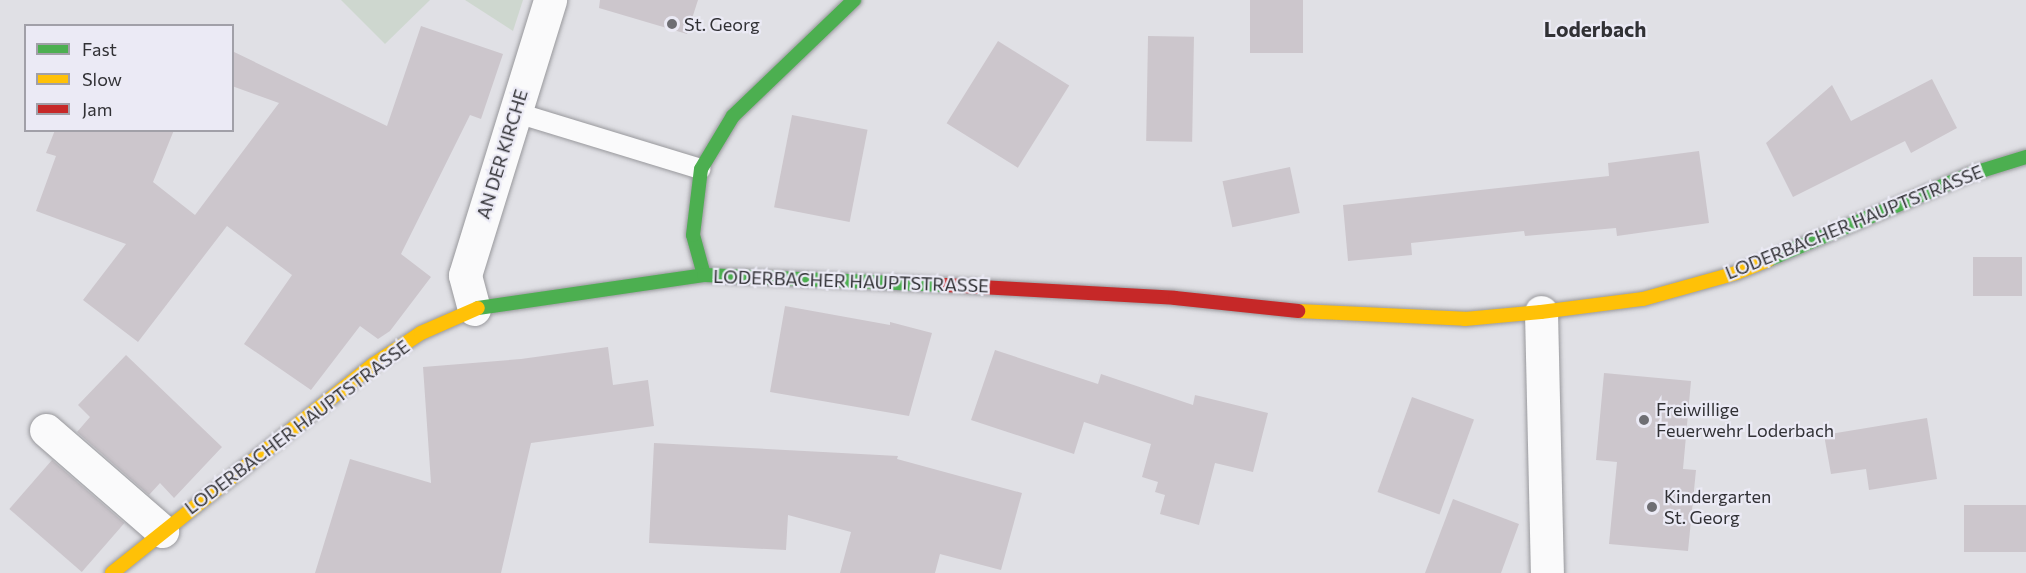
<!DOCTYPE html>
<style>
body{margin:0}
#map{position:relative;width:2026px;height:573px;overflow:hidden;background:#e0e0e5;font-family:Commissioner,sans-serif}
div>[style]{position:absolute}
[style*='--x']{left:calc(var(--x)*1px);top:calc(var(--y)*1px);width:calc(var(--w)*1px);rotate:calc(var(--a)*1deg)}
.green>*{inset:0;background:#ced7cf}
.building>*{inset:0;background:#ccc6cc;transform-origin:0 0}
.roads{filter:drop-shadow(0 0 2px #98989c) drop-shadow(0 0 2px #98989c)}
.lane>*{height:20px;margin:-10px;padding:0 10px;transform-origin:10px;border-radius:10px;background:#fafafb}
.street>*{height:33px;margin:-16.5px;padding:0 16.5px;transform-origin:16.5px;border-radius:16.5px;background:#fafafb}
.fast>*{height:14px;margin:-7px;padding:0 7px;transform-origin:7px;border-radius:7px;background:#4caf50}
.slow>*{height:14px;margin:-7px;padding:0 7px;transform-origin:7px;border-radius:7px;background:#ffc107}
.jam>*{height:14px;margin:-7px;padding:0 7px;transform-origin:7px;border-radius:7px;background:#c62828}
.dots>*{width:16px;height:16px;translate:-50% -50%;box-sizing:border-box;border:3px solid #ebeaf5;border-radius:50%}
span{translate:-50% -50%;white-space:nowrap;text-align:center;line-height:1.15;-webkit-text-stroke:4.5px #ebeaf5;paint-order:stroke}
.poi-label{font-size:18px;color:#313135}
.left{translate:0 -50%;text-align:left}
.street-label{font-size:18px;color:#313135}
.quarter-label{font-size:21px;color:#313135;font-weight:700}
.legend{position:absolute;left:24px;top:24px;width:210px;height:108px;box-sizing:border-box;background:#ebeaf5;border:2px solid #a1a0a8;margin:0;padding:8px 10px;list-style:none;font-size:18px;color:#313135}
.legend li{display:flex;align-items:center;gap:12px;height:30px}
.legend b{width:30px;border:2px solid #a1a0a8}
</style>
<div id="map">
<div class="green">
<i style="clip-path:polygon(341px 0,430px 0,385px 44px)"></i>
<i style="clip-path:polygon(465px 0,523px 0,513px 31px)"></i>
</div>
<div class="building">
<i style="clip-path:polygon(600px 0,698px 0,687px 34px,599px 8px)"></i>
<i style="left:1250px;top:0;width:53px;height:53px"></i>
<i style="clip-path:polygon(421px 26px,503px 54px,481px 119px,470px 115px,401px 254px,431px 277px,390px 331px,378px 339px,360px 326px,311px 390px,244px 344px,292px 275px,227px 226px,138px 342px,83px 300px,126px 244px,36px 211px,56px 156px,46px 153px,55px 130px,174px 130px,153px 182px,195px 215px,279px 103px,232px 86px,232px 51px,387px 126px)"></i>
<i style="left:1148px;top:36px;width:46px;height:105px;rotate:1deg"></i>
<i style="left:998px;top:41px;width:84px;height:97px;rotate:32deg"></i>
<i style="clip-path:polygon(1932px 79px,1957px 128px,1911px 153px,1905px 141px,1793px 197px,1766px 143px,1832px 85px,1851px 121px)"></i>
<i style="left:792px;top:115px;width:77px;height:94px;rotate:11deg"></i>
<i style="clip-path:polygon(1699px 151px,1709px 223px,1617px 236px,1616px 228px,1525px 236px,1524px 231px,1411px 243px,1412px 255px,1348px 261px,1343px 205px,1609px 176px,1608px 163px)"></i>
<i style="left:1290px;top:167px;width:47px;height:69px;rotate:78deg"></i>
<i style="left:1973px;top:257px;width:49px;height:39px"></i>
<i style="clip-path:polygon(785px 306px,890px 325px,890px 322px,932px 333px,909px 416px,770px 392px)"></i>
<i style="clip-path:polygon(608px 347px,613px 385px,648px 380px,654px 426px,531px 443px,501px 573px,315px 573px,350px 459px,431px 483px,423px 367px,521px 359px)"></i>
<i style="clip-path:polygon(995px 350px,1098px 384px,1101px 374px,1193px 405px,1195px 395px,1268px 413px,1253px 472px,1215px 463px,1199px 525px,1160px 514px,1165px 495px,1155px 492px,1158px 482px,1142px 477px,1151px 444px,1084px 422px,1074px 454px,971px 420px)"></i>
<i style="clip-path:polygon(126px 355px,222px 447px,174px 498px,160px 483px,149px 495px,77px 432px,90px 417px,78px 405px)"></i>
<i style="clip-path:polygon(1604px 373px,1691px 381px,1683px 469px,1696px 470px,1688px 551px,1609px 544px,1617px 462px,1596px 460px)"></i>
<i style="left:1412px;top:397px;width:66px;height:101px;rotate:20deg"></i>
<i style="clip-path:polygon(1927px 418px,1937px 479px,1869px 490px,1866px 469px,1831px 474px,1824px 435px)"></i>
<i style="clip-path:polygon(654px 443px,898px 456px,897px 459px,1022px 493px,1001px 570px,940px 554px,935px 573px,840px 573px,851px 532px,788px 515px,786px 550px,649px 543px)"></i>
<i style="left:52px;top:460px;width:96px;height:65px;rotate:41deg"></i>
<i style="clip-path:polygon(1453px 499px,1519px 524px,1501px 573px,1425px 573px)"></i>
<i style="left:2026px;top:505px;width:47px;height:62px;rotate:90deg"></i>
</div>
<div class="roads">
<div class="lane">
<i style="--x:514;--y:112;--w:195;--a:17"></i>
</div>
<div class="street">
<i style="--x:474;--y:309;--w:35;--a:-105"></i>
<i style="--x:465;--y:275;--w:288;--a:-72.8"></i>
<i style="--x:1541;--y:312;--w:261;--a:88.7"></i>
<i style="--x:46;--y:430;--w:154;--a:41"></i>
</div>
<div class="fast">
<i style="--x:1768;--y:260;--w:220;--a:-23"></i>
<i style="--x:1971;--y:174;--w:58;--a:-17.2"></i>
<i style="--x:704;--y:275;--w:41;--a:-105.4"></i>
<i style="--x:693;--y:235;--w:66;--a:-83.1"></i>
<i style="--x:701;--y:169;--w:62;--a:-58.9"></i>
<i style="--x:733;--y:116;--w:168;--a:-43.8"></i>
<i style="--x:478;--y:308;--w:228;--a:-8.3"></i>
<i style="--x:704;--y:275;--w:241;--a:2.4"></i>
</div>
<div class="slow">
<i style="--x:1298;--y:311;--w:167;--a:2.7"></i>
<i style="--x:1465;--y:319;--w:76;--a:-5.3"></i>
<i style="--x:1541;--y:312;--w:103;--a:-7.3"></i>
<i style="--x:1643;--y:299;--w:97;--a:-15.6"></i>
<i style="--x:1736;--y:273;--w:35;--a:-22"></i>
<i style="--x:112;--y:573;--w:335;--a:-38.6"></i>
<i style="--x:374;--y:364;--w:56;--a:-33.4"></i>
<i style="--x:421;--y:333;--w:62;--a:-23.7"></i>
</div>
<div class="jam">
<i style="--x:945;--y:285;--w:230;--a:3.2"></i>
<i style="--x:1175;--y:298;--w:124;--a:6"></i>
</div>
</div>
<div class="dots">
<i style="left:672px;top:24px;background:#6e6e73"></i>
<i style="left:1644px;top:420px;background:#6e6e73"></i>
<i style="left:1652px;top:507px;background:#6e6e73"></i>
</div>
<div class="poi-label">
<span class="left" style="left:684px;top:24px">St. Georg</span>
<span class="left" style="left:1656px;top:420px">Freiwillige<br>Feuerwehr Loderbach</span>
<span class="left" style="left:1664px;top:507px">Kindergarten<br>St. Georg</span>
</div>
<div class="street-label">
<span style="left:502px;top:154px;rotate:-73deg">AN DER KIRCHE</span>
<span style="left:1854px;top:222px;rotate:-22deg">LODERBACHER HAUPTSTRASSE</span>
<span style="left:851px;top:281px;rotate:2deg">LODERBACHER HAUPTSTRASSE</span>
<span style="left:297px;top:427px;rotate:-37deg">LODERBACHER HAUPTSTRASSE</span>
</div>
<div class="quarter-label">
<span style="left:1595px;top:29px">Loderbach</span>
</div>
<ul class="legend">
<li><b style="height:8px;background:#4caf50"></b>Fast</li>
<li><b style="height:8px;background:#ffc107"></b>Slow</li>
<li><b style="height:8px;background:#c62828"></b>Jam</li>
</ul>
</div>
